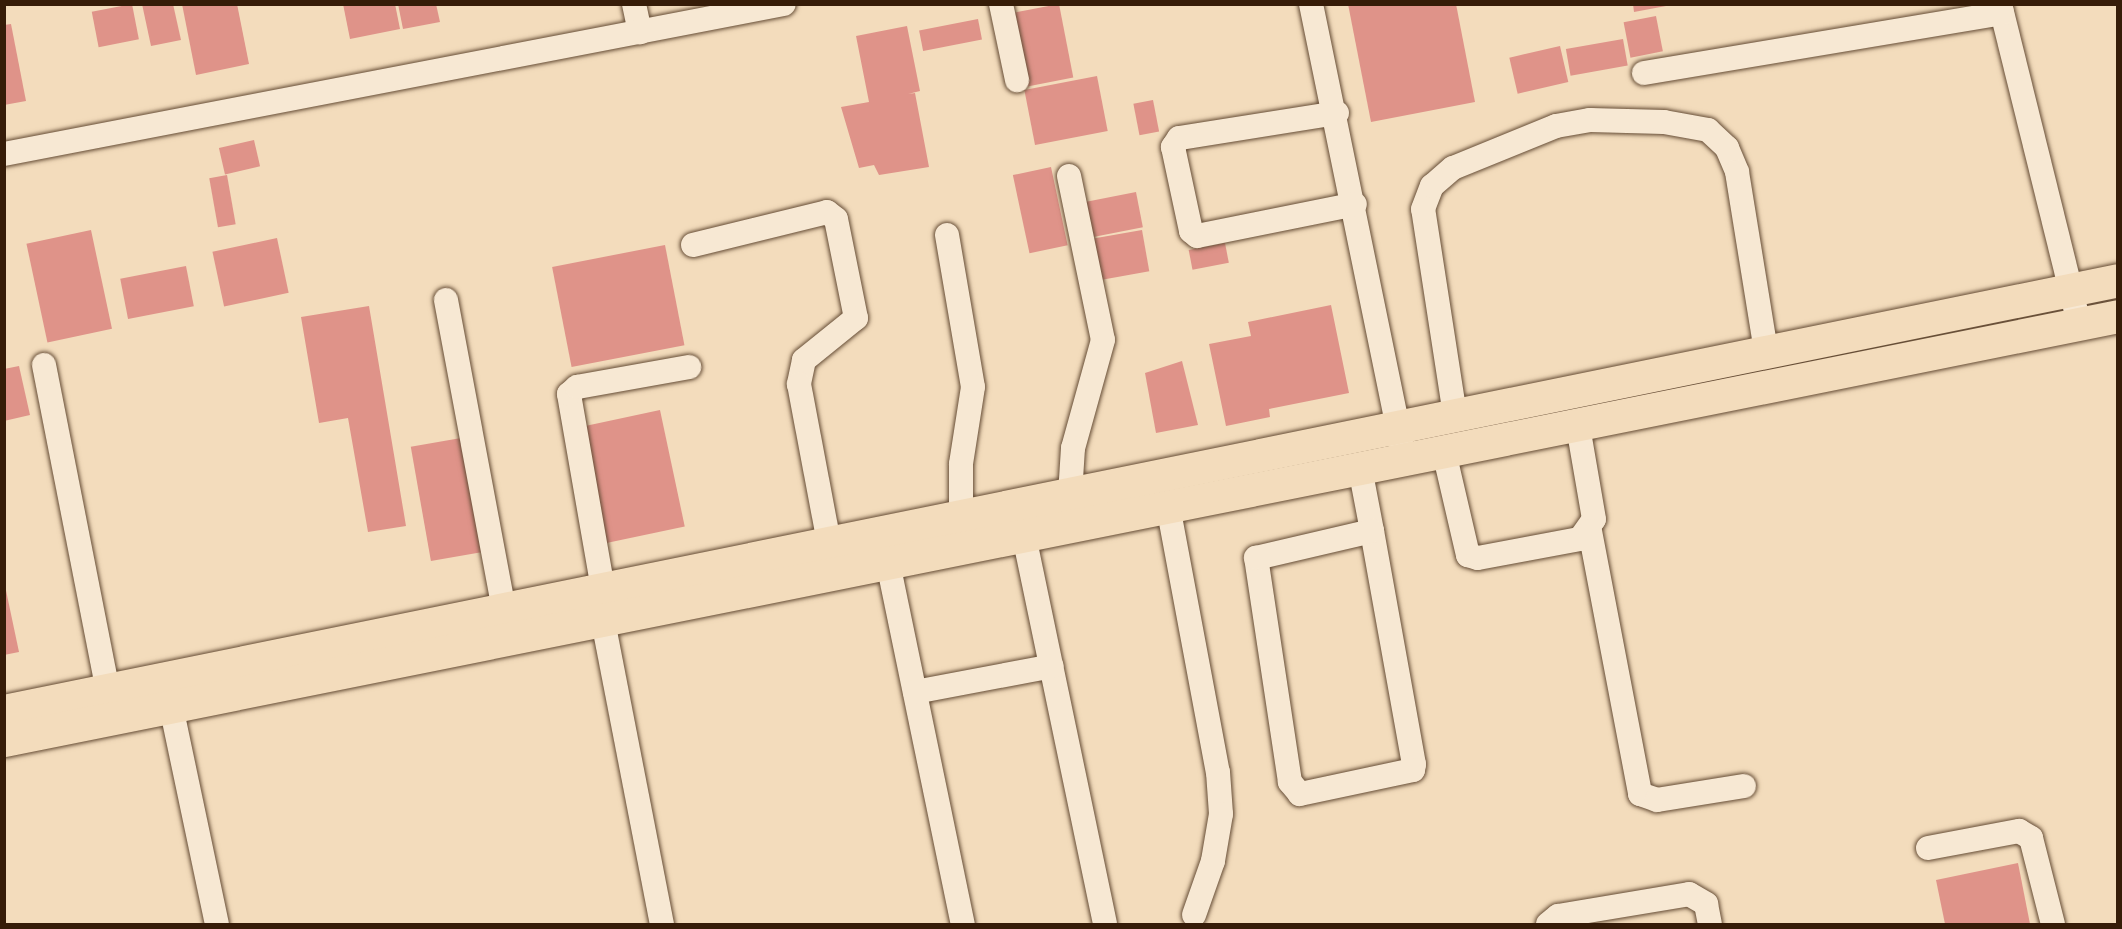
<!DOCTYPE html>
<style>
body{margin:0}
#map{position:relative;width:2122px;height:929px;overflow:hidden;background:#f3dcbc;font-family:"Old Standard TT",serif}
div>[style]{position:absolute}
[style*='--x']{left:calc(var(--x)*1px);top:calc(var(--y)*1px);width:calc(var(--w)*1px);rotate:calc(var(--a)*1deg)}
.building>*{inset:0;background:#df9389;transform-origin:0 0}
.roads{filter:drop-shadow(0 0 2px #654c35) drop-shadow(0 0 2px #654c35)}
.minor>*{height:24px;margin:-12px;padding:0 12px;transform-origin:12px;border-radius:12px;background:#f7e8d3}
.highway>*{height:33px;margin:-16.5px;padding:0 16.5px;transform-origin:16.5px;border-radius:16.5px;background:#f3dcbc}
span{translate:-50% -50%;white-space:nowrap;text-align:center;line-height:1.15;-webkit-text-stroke:5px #f7e8d3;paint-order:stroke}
.frame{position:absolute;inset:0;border:6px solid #361c08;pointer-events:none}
</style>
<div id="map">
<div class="building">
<i style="left:132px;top:4px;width:36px;height:41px;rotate:79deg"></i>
<i style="clip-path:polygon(142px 4px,173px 4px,181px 40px,151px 46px)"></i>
<i style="clip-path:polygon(182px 4px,237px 4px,249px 64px,196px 75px)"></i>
<i style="clip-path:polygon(343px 4px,395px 4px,400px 29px,350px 39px)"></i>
<i style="clip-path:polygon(398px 4px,436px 4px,440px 22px,403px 29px)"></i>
<i style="left:1059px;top:4px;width:75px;height:52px;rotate:79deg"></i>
<i style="clip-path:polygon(1348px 4px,1456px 4px,1475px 102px,1371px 122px)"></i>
<i style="clip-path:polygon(1633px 4px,1666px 4px,1666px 6px,1634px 12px)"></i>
<i style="left:1656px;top:16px;width:36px;height:33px;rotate:79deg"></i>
<i style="left:978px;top:19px;width:21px;height:60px;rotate:79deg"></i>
<i style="clip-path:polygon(11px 24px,26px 101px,4px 105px,4px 25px)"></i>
<i style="clip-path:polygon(907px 26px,920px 91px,908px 94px,915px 93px,929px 167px,879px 175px,874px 165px,859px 168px,841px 107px,869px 102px,856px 36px)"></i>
<i style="left:1623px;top:39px;width:27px;height:58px;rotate:80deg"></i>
<i style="left:1560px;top:46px;width:37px;height:52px;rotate:77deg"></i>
<i style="left:1097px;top:76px;width:56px;height:74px;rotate:79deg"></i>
<i style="left:1153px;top:100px;width:32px;height:20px;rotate:79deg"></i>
<i style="left:254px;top:140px;width:27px;height:36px;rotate:77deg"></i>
<i style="left:1051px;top:167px;width:80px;height:39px;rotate:78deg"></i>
<i style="left:227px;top:175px;width:50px;height:18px;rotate:80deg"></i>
<i style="left:1136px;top:192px;width:36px;height:57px;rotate:79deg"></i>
<i style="left:91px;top:230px;width:101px;height:66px;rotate:78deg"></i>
<i style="left:1142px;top:230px;width:42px;height:55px;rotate:80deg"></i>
<i style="left:277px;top:238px;width:56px;height:66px;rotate:78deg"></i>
<i style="left:1225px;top:243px;width:20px;height:37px;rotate:79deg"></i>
<i style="left:665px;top:245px;width:102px;height:115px;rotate:79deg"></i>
<i style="left:186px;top:266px;width:41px;height:67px;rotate:79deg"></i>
<i style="clip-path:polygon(1331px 305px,1349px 393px,1269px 409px,1270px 417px,1226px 426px,1209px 344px,1251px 336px,1248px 322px)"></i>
<i style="clip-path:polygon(369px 306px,406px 526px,368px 532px,348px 418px,319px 423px,301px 317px)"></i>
<i style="clip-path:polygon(1182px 361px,1198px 425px,1156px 433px,1145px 373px)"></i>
<i style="clip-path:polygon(19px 366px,30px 415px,4px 421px,4px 369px)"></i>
<i style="left:660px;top:410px;width:119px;height:80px;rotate:78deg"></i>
<i style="left:461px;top:438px;width:116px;height:51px;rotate:80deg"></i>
<i style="clip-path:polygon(4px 581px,19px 652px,4px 655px)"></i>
<i style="clip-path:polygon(2018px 863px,2030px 924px,1945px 924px,1936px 880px)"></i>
</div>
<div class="roads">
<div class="minor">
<i style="--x:634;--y:4;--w:29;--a:78"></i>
<i style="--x:1001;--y:4;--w:78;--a:78.1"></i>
<i style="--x:1311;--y:4;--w:448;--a:78.4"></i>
<i style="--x:2000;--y:4;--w:330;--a:76.1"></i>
<i style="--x:1644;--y:73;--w:363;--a:-9.5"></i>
<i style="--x:1337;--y:113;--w:160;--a:171"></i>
<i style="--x:1179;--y:138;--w:11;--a:124"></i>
<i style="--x:1173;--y:147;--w:86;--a:77.9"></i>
<i style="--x:1191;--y:231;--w:8;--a:40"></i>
<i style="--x:1197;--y:236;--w:161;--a:-11.4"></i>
<i style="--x:4;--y:154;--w:794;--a:-10.89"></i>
<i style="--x:1069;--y:176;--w:167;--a:78.3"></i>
<i style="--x:1103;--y:340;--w:112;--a:105.5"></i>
<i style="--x:1073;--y:448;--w:46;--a:93.7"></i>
<i style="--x:947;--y:235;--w:154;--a:80.3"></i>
<i style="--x:973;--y:387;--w:78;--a:98.9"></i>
<i style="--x:961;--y:464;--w:52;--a:90"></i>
<i style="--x:693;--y:245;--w:138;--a:-13.8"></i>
<i style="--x:827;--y:212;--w:11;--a:38"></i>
<i style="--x:836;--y:219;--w:101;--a:78.6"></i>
<i style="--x:856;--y:318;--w:67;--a:141.1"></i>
<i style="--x:804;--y:360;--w:25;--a:102"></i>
<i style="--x:799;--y:384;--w:162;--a:79.3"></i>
<i style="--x:446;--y:300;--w:314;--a:79.4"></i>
<i style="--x:44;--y:365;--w:331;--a:78.9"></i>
<i style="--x:1455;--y:415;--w:208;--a:-98.8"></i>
<i style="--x:1423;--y:209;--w:25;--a:-69"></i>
<i style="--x:1432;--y:186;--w:28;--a:-41"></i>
<i style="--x:1453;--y:168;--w:111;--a:-22.2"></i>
<i style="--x:1556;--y:126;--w:35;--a:-10"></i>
<i style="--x:1590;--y:120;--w:74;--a:1.5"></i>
<i style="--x:1664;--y:122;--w:45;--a:10.3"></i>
<i style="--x:1708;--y:130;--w:26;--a:43"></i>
<i style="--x:1727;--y:148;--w:26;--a:67"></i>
<i style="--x:1737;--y:172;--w:182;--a:80.8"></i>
<i style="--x:1444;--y:452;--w:106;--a:76.9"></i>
<i style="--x:1468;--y:555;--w:10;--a:17"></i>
<i style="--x:1478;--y:558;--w:104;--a:-10.6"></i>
<i style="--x:1580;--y:539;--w:24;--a:-55"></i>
<i style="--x:1594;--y:519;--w:94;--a:-99.8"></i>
<i style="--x:1360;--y:468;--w:64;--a:79.2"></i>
<i style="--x:1372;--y:531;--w:237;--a:79.8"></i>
<i style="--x:1414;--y:764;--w:6;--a:99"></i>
<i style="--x:1413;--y:770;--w:116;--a:168"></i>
<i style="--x:1300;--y:794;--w:16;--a:-130"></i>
<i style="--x:1290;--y:782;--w:227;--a:-98.6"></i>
<i style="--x:1256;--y:558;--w:119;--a:-13.1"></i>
<i style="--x:1168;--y:506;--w:271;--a:79.4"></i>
<i style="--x:1218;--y:772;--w:42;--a:85.9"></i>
<i style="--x:1221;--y:814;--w:48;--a:99.7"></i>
<i style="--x:1213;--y:861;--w:57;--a:109.4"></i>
<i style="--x:1590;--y:531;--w:268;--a:79.2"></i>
<i style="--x:1640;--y:794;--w:18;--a:19"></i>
<i style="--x:1657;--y:800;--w:88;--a:-9.1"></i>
<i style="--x:1024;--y:536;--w:396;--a:78.2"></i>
<i style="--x:888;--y:563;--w:369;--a:78.3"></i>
<i style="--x:603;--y:589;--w:198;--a:-99.9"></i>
<i style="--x:569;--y:394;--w:11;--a:-41"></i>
<i style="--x:577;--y:387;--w:114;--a:-10.1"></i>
<i style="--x:603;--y:621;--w:309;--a:79"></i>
<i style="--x:168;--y:692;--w:237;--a:78.1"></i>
<i style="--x:915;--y:692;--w:139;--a:-10.7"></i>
<i style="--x:1928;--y:848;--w:93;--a:-10.6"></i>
<i style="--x:2019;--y:831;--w:14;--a:30"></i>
<i style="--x:2031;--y:838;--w:89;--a:75.7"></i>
<i style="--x:1548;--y:924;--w:13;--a:-39"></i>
<i style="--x:1558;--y:916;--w:133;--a:-9.5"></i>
<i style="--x:1689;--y:894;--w:20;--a:30"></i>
<i style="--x:1706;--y:904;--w:20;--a:79"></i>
</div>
<div class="highway">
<i style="--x:4;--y:711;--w:2157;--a:-11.52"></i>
<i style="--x:4;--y:740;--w:2156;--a:-11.34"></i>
</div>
</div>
<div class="frame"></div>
</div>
